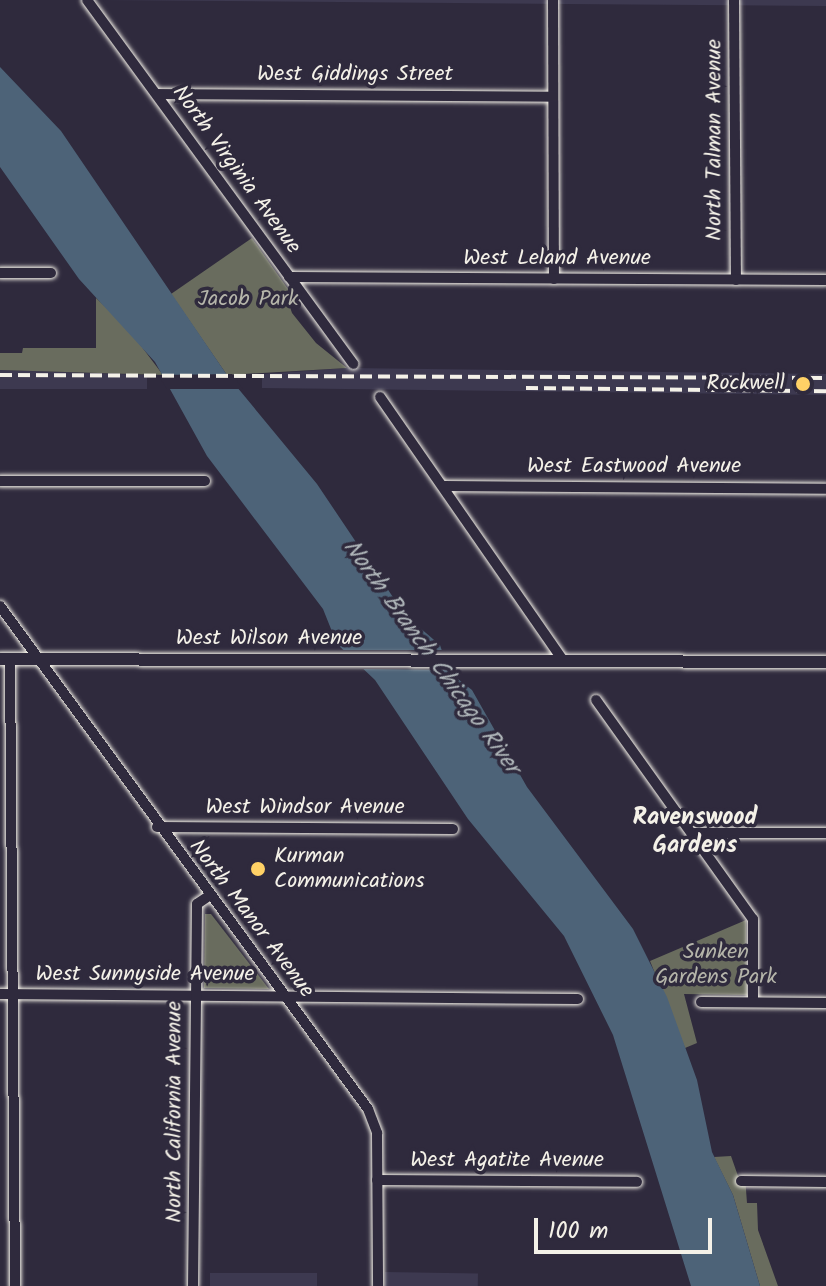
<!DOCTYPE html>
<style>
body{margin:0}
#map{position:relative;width:826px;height:1286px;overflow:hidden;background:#2f2a3d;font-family:Kalam,sans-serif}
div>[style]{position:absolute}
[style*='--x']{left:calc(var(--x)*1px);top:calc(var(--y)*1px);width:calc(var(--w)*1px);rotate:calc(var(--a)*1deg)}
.built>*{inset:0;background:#3d3950;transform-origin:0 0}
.green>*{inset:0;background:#696c5e}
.water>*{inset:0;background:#4d6378}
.pier>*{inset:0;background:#2f2a3d}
.roads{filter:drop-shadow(0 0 2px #f4f1e8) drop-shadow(0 0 2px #f4f1e8)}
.minor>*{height:10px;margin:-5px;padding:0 5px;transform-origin:5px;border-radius:5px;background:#2f2a3d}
.tertiary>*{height:12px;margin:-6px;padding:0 6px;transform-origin:6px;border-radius:6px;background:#2f2a3d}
.rail>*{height:4px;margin-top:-2px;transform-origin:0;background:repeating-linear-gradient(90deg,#f4f1e8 0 12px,transparent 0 18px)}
.dots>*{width:22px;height:22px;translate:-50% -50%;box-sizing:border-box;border:4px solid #2f2a3d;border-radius:50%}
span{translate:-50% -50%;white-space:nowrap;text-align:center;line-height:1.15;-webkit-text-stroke:7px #2f2a3d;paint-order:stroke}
.street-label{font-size:22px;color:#f4f1e8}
.park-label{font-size:22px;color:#b5b5aa}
.poi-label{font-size:22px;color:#f4f1e8}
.right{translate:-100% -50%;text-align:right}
.left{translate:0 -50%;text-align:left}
.water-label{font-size:24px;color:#b1b8bb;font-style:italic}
.neighbourhood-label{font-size:24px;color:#f4f1e8;font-weight:700}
.scale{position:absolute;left:534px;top:1218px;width:178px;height:36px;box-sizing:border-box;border:4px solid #f4f1e8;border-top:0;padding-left:10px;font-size:24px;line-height:28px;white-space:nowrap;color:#f4f1e8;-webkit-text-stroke:6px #2f2a3d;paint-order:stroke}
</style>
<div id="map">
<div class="built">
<i style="clip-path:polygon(102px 0,826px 0,826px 6px,567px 4px)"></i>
<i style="clip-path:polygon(347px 368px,826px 374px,826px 395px,262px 388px,262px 374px)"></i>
<i style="clip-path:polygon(0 370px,147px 375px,147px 389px,0 389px)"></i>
<i style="left:385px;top:1272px;width:93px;height:14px;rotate:1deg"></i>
<i style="left:210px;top:1273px;width:107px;height:13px"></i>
</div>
<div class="green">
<i style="clip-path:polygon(252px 238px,293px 296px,288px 301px,292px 313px,316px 343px,347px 368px,227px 375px,171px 294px)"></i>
<i style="clip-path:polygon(96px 298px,126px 326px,163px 375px,0 370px,0 353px,22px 353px,23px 348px,96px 348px)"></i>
<i style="clip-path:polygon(205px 914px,211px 914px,269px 989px,204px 988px)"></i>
<i style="clip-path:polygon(746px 920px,747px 995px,684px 994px,697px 1043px,685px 1048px,650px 961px)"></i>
<i style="clip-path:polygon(731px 1156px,738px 1176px,745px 1176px,747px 1203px,757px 1203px,758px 1230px,778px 1286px,760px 1286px,733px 1195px,714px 1157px)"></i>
</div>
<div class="water">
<i style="clip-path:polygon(0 67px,61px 131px,227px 375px,317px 484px,405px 615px,440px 645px,449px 672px,472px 690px,527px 787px,633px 929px,667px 997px,697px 1080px,712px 1152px,733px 1195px,760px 1286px,691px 1286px,613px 1035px,564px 936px,468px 819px,375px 680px,337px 644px,323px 609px,207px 456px,155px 362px,79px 279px,0 167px)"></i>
</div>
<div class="pier">
<i style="clip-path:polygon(232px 374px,243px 389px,167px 389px,158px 375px)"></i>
<i style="clip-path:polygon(337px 650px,445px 650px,452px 670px,358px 669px)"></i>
</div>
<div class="roads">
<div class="minor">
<i style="--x:87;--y:0;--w:451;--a:53.8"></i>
<i style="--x:553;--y:0;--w:279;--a:89.8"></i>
<i style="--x:734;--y:0;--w:280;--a:89.6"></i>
<i style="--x:157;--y:94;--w:396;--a:0.4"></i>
<i style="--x:0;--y:273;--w:51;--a:0"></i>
<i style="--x:289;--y:277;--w:537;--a:0.32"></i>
<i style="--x:380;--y:397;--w:320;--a:55.2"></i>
<i style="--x:0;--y:481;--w:205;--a:0"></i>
<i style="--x:443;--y:486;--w:383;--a:0.4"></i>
<i style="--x:0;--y:606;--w:623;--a:53.81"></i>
<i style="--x:368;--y:1109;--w:26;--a:69"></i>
<i style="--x:377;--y:1133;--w:153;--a:89.6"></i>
<i style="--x:10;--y:659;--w:627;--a:89.54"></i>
<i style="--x:596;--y:700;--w:269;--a:54.4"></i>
<i style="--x:753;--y:919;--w:83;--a:90"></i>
<i style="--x:157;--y:827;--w:296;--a:0.4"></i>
<i style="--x:693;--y:833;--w:133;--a:0"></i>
<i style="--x:0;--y:994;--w:578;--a:0.5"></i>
<i style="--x:701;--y:1002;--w:125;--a:0.5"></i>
<i style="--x:377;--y:1180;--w:260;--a:0.4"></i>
<i style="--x:741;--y:1181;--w:85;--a:0.7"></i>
<i style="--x:193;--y:1286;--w:382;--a:-89.4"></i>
<i style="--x:197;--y:904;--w:14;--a:-34"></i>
</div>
<div class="tertiary">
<i style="--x:0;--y:659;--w:826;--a:0.21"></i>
</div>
</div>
<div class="rail">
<i style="--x:0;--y:375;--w:826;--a:0.21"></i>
<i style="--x:526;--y:388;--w:300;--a:0.6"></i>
</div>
<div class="dots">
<i style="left:803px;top:384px;background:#ffd166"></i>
<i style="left:258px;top:869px;background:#ffd166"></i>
</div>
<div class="street-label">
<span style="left:355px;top:75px">West Giddings Street</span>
<span style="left:715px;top:140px;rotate:-90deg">North Talman Avenue</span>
<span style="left:236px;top:170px;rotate:54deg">North Virginia Avenue</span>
<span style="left:557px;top:259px">West Leland Avenue</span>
<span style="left:634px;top:467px">West Eastwood Avenue</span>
<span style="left:269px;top:639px">West Wilson Avenue</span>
<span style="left:305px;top:808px">West Windsor Avenue</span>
<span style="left:251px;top:919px;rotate:53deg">North Manor Avenue</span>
<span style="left:145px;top:975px">West Sunnyside Avenue</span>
<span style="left:175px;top:1112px;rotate:-90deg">North California Avenue</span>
<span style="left:507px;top:1161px">West Agatite Avenue</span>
</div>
<div class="park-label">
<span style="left:248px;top:300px">Jacob Park</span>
<span style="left:716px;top:965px">Sunken<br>Gardens Park</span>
</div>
<div class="poi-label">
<span class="right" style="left:785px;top:384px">Rockwell</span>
<span class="left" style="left:274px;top:869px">Kurman<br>Communications</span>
</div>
<div class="water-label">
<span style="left:431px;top:657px;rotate:54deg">North Branch Chicago River</span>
</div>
<div class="neighbourhood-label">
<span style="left:695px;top:832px">Ravenswood<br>Gardens</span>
</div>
<div class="scale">100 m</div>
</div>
